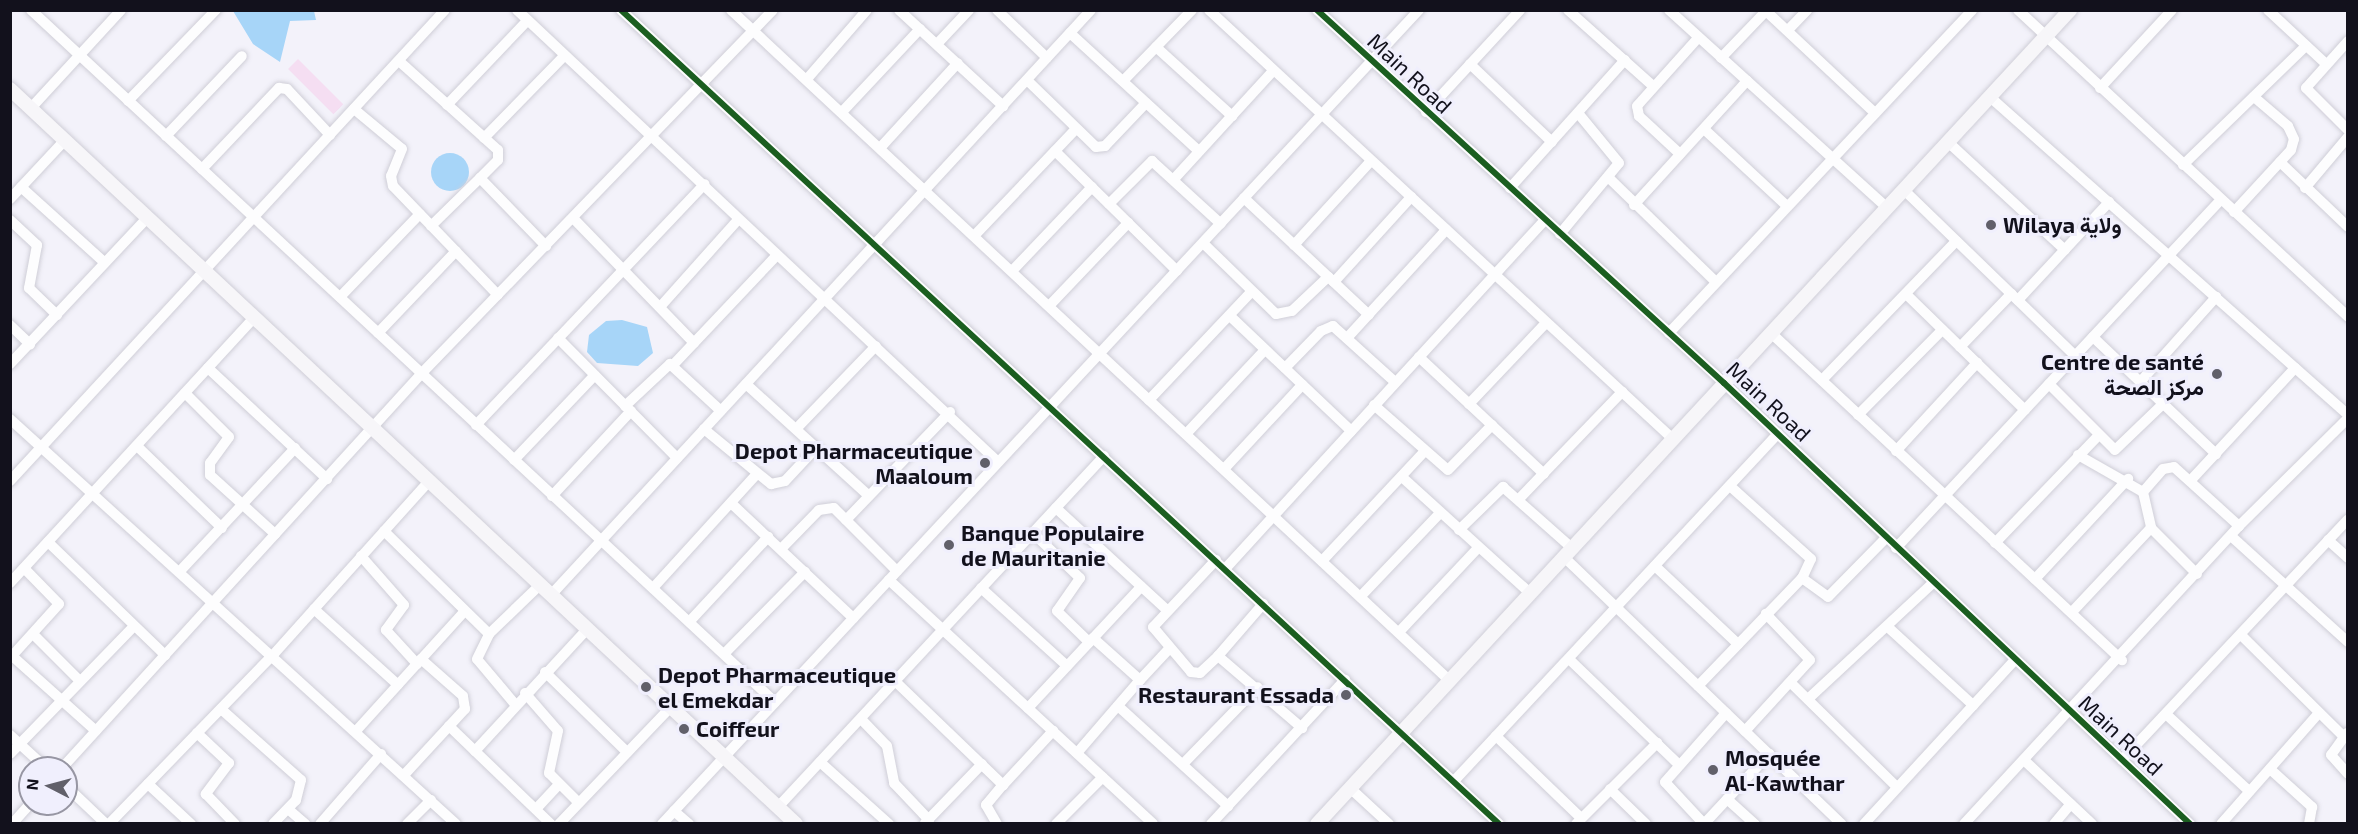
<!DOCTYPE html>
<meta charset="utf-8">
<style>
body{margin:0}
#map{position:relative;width:2358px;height:834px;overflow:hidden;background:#f3f2fa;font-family:"Exo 2",Vazirmatn,sans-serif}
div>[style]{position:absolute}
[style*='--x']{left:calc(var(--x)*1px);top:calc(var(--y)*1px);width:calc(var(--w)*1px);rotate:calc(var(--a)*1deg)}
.green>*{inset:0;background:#f5def2;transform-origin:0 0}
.water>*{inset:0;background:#a7d5f8}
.round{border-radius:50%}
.roads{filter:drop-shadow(0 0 2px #cfced7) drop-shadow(0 0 2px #cfced7)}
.street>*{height:10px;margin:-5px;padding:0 5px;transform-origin:5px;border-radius:5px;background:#fdfdfe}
.secondary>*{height:14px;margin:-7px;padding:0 7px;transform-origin:7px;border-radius:7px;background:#f7f6f9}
.cycleway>*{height:6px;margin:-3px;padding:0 3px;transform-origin:3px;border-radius:3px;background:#1b5e20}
.dots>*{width:16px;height:16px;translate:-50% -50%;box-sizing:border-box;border:3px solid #f0effd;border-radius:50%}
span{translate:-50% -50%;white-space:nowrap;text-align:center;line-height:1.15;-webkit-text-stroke:6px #f0effd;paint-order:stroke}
.street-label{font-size:22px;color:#12111c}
.poi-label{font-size:22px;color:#12111c;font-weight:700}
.left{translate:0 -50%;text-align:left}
.right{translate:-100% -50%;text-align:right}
.frame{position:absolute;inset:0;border:12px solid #12111c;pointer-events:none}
.north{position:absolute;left:18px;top:756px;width:60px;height:60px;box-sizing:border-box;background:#f0effd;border:2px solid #9796a3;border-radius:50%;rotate:276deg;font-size:16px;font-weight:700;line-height:24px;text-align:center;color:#12111c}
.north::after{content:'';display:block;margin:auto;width:21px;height:27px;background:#61606a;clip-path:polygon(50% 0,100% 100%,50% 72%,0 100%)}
</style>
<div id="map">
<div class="green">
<i style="left:298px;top:59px;width:64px;height:14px;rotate:45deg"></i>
</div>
<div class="water">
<i style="clip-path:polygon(233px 11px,314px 11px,316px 20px,290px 21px,280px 62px,253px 44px)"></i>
<i class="round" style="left:431px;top:153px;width:38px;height:38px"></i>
<i style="clip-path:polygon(622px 320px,647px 327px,653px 353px,638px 366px,597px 363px,587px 352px,589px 335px,606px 321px)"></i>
</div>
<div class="roads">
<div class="street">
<i style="--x:31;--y:10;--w:1016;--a:42.93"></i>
<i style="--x:517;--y:10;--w:660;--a:43.22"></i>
<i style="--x:621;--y:10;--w:1197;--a:42.83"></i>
<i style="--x:731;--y:10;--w:982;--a:43.02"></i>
<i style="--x:899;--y:10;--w:142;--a:42.7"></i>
<i style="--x:997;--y:10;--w:69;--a:43.8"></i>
<i style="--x:1209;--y:10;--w:632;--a:42.76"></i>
<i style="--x:1317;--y:10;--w:552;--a:42.5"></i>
<i style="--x:1724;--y:383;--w:642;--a:43.42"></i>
<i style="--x:1568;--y:10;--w:114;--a:41.8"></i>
<i style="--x:1669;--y:10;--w:294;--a:42.2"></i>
<i style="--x:2018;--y:10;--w:451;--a:42.9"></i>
<i style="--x:2268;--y:10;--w:78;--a:42.9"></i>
<i style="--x:1766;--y:11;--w:149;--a:43.1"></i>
<i style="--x:1788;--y:30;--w:28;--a:-46"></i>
<i style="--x:1070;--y:33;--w:175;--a:42.5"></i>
<i style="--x:2348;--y:41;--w:63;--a:131.8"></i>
<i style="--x:2306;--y:88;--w:59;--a:45"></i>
<i style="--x:937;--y:44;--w:47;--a:-46.7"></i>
<i style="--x:1156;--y:47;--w:103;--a:42.2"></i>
<i style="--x:1721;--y:58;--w:66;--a:-46.2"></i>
<i style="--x:399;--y:61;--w:133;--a:42"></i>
<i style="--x:498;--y:150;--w:10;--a:90"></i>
<i style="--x:498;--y:160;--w:25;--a:135"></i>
<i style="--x:1470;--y:64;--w:113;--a:43.6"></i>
<i style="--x:807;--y:79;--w:91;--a:-49"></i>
<i style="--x:1027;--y:80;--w:96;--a:44.2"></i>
<i style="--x:1096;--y:147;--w:9;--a:-6"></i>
<i style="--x:1105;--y:146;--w:59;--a:-46.4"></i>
<i style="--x:1123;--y:81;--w:99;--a:-45.8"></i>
<i style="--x:2100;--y:88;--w:106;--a:-47.3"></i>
<i style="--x:1990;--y:97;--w:479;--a:41.6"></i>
<i style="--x:128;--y:101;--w:127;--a:-46"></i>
<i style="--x:447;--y:105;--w:117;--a:-46.4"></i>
<i style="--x:31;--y:108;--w:133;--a:-47.4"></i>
<i style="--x:354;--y:109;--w:62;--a:39.8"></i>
<i style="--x:402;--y:149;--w:29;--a:112"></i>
<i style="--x:391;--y:176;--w:10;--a:79"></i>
<i style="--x:393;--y:186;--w:151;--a:46.1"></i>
<i style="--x:842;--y:112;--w:114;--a:-46.8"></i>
<i style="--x:1426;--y:112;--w:139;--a:-47.3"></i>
<i style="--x:1704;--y:129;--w:113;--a:42.9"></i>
<i style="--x:166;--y:136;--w:110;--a:-46.5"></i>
<i style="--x:484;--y:138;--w:115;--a:-45.7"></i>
<i style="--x:1948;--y:142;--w:159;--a:42.7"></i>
<i style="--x:880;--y:148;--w:115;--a:-47.5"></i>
<i style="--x:1055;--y:151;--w:171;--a:44.5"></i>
<i style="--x:1680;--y:154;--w:56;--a:-137.2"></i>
<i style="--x:1639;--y:116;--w:10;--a:-101"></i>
<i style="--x:1637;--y:106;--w:91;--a:-48.1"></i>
<i style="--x:2280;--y:162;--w:94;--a:43.7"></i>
<i style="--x:2183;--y:165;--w:171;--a:-44.1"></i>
<i style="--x:202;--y:169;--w:112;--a:-46.5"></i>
<i style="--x:279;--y:88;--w:8;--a:7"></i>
<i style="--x:287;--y:89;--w:63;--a:46.9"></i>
<i style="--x:1609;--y:178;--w:149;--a:44.2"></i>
<i style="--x:1174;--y:179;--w:147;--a:-47.5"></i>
<i style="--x:21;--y:187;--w:113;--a:42.1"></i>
<i style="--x:1510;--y:188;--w:172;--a:-48.1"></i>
<i style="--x:2305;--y:188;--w:67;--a:-49.9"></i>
<i style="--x:1904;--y:190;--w:238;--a:44.1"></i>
<i style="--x:1244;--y:198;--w:171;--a:43.1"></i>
<i style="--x:10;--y:199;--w:81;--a:-47"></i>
<i style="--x:1109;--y:204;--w:61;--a:-45"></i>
<i style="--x:1152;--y:161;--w:93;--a:42.4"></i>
<i style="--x:1634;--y:205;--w:168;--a:-47.7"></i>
<i style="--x:2234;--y:212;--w:84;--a:-47.4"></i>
<i style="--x:2291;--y:150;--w:11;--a:-75"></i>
<i style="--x:2294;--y:139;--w:14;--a:-115"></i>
<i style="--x:2288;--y:126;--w:45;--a:-139.5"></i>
<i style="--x:573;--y:218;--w:174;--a:45.9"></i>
<i style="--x:10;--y:220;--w:37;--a:43"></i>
<i style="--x:37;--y:245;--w:44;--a:100.5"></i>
<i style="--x:29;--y:288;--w:39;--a:44"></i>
<i style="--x:431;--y:226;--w:69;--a:-44.4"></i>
<i style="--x:480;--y:178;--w:95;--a:45.9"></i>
<i style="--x:1560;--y:234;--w:92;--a:-50.3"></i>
<i style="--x:1619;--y:163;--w:65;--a:-129.4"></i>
<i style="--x:974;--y:236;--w:148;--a:-46.4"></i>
<i style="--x:1203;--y:243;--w:102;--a:44.2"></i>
<i style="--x:1276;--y:314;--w:16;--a:-11"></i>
<i style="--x:1292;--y:311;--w:50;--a:-43.4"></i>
<i style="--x:1294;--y:245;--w:114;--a:-47.5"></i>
<i style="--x:1012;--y:271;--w:116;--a:-46.4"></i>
<i style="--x:1334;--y:282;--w:115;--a:-47.8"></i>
<i style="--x:1906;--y:294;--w:166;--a:44.3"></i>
<i style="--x:340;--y:297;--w:115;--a:-46.1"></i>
<i style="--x:2018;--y:300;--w:134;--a:-47.1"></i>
<i style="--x:1049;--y:306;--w:115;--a:-46.4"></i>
<i style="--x:660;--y:307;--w:115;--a:-48.2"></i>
<i style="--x:1230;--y:316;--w:167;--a:43.5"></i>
<i style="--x:10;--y:325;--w:28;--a:44"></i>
<i style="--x:378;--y:333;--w:113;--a:-46.4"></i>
<i style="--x:1669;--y:333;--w:443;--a:-46.8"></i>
<i style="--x:1771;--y:333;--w:480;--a:43"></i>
<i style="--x:2093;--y:337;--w:170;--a:43.6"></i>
<i style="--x:558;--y:338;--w:169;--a:45.2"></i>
<i style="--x:1347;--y:338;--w:147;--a:-47.5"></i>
<i style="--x:1960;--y:347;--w:74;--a:-46.1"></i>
<i style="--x:1419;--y:357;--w:171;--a:43.1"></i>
<i style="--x:10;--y:364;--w:202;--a:-46.8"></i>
<i style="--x:674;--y:364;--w:149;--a:-46.6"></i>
<i style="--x:208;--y:368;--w:163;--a:43"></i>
<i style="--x:1285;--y:368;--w:52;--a:-45.8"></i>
<i style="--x:1321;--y:331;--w:13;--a:-23"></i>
<i style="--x:1333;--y:326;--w:84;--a:42.1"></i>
<i style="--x:1822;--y:380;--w:193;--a:-46"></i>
<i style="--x:2141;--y:381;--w:113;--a:-48.2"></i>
<i style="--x:746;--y:384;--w:166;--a:42.3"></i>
<i style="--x:2049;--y:384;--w:93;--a:45"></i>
<i style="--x:2115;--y:450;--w:68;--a:-43.8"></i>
<i style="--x:185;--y:393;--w:62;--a:45"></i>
<i style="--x:229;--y:437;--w:32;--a:126"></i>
<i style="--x:210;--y:463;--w:12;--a:90"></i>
<i style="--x:210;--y:475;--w:88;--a:42.2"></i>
<i style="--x:1149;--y:400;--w:149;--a:-46.6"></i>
<i style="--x:1469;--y:404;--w:112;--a:-46.5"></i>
<i style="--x:1374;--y:405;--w:98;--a:41.3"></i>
<i style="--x:1448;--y:470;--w:63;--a:-45.6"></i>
<i style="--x:625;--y:406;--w:62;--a:-43"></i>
<i style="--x:670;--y:364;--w:69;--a:42.7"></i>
<i style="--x:1858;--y:415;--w:120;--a:-45.3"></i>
<i style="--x:10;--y:419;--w:602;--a:42.24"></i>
<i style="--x:476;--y:425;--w:332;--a:-46.5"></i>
<i style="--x:704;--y:429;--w:87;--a:39.4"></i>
<i style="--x:771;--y:484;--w:14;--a:-12"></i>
<i style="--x:785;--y:481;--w:45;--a:-46.8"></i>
<i style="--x:796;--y:429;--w:115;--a:-46.1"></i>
<i style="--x:1186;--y:434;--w:115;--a:-46.8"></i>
<i style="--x:137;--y:446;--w:118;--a:44"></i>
<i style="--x:1896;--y:451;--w:120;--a:-47.4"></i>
<i style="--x:2078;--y:455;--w:75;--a:29.6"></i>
<i style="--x:2143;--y:492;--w:37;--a:77"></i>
<i style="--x:2151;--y:528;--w:65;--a:45"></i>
<i style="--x:514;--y:460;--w:117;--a:-46.4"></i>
<i style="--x:1224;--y:469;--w:115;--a:-47.1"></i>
<i style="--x:1402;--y:477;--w:173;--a:42.2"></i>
<i style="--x:2191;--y:480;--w:153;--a:-47.1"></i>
<i style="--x:10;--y:481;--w:641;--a:-47.28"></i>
<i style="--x:1730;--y:486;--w:109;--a:42"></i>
<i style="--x:1811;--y:559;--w:21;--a:115"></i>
<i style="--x:2143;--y:492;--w:30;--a:-49"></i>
<i style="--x:2163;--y:469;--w:11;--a:-10"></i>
<i style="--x:2174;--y:467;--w:88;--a:42.2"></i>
<i style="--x:552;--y:496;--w:116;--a:-47.1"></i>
<i style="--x:1519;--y:499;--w:149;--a:-46.1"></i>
<i style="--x:731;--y:503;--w:168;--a:43.3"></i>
<i style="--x:1056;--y:508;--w:149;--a:42.6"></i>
<i style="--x:846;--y:520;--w:150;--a:-46.1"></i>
<i style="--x:1459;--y:530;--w:62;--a:-44.3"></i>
<i style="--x:1503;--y:487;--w:92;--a:41.5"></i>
<i style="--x:384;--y:531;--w:147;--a:44.4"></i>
<i style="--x:1033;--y:533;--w:65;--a:43.8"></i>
<i style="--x:1080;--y:578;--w:40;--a:124.9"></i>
<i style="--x:1057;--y:611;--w:45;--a:44.1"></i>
<i style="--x:2231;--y:536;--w:158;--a:42.2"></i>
<i style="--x:2328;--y:540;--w:27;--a:42"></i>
<i style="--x:48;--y:542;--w:163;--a:44"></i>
<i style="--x:1995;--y:543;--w:149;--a:-46.1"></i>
<i style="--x:1896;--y:548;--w:475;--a:-47"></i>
<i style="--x:781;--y:549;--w:54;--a:-45.7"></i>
<i style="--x:819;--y:510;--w:15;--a:-8"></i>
<i style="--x:834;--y:508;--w:89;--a:45"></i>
<i style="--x:361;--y:556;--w:65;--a:48.7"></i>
<i style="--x:404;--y:605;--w:31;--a:126"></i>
<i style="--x:386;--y:630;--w:46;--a:47.6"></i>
<i style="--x:1564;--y:557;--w:385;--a:43.9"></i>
<i style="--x:1216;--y:560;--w:92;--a:133.2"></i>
<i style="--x:1153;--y:627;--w:59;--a:49.8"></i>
<i style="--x:1191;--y:672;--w:9;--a:6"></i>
<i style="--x:1200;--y:673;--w:25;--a:-43"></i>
<i style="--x:1218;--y:656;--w:69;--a:-49.1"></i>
<i style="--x:1322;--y:561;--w:149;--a:-46.9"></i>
<i style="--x:1655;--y:566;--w:114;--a:43.2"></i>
<i style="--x:1225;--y:569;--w:473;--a:-47.5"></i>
<i style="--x:181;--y:570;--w:167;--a:-46.9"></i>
<i style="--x:2035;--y:579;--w:137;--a:-47.1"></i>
<i style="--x:889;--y:580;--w:359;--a:42.7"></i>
<i style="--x:10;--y:583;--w:362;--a:-47.4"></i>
<i style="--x:653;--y:588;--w:151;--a:-47.7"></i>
<i style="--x:981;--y:588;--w:116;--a:42.2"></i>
<i style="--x:551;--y:595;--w:796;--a:-47.29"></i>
<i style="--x:1361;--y:596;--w:115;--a:-46.4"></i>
<i style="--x:314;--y:609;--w:113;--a:42.1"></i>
<i style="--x:2072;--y:612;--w:115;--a:-46.8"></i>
<i style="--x:690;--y:621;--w:115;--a:-47.1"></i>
<i style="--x:1890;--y:629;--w:113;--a:42.5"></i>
<i style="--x:1400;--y:631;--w:114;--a:-46.8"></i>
<i style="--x:33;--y:634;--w:66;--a:45"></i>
<i style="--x:2242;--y:636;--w:144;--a:44.7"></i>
<i style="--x:725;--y:653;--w:114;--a:-45.4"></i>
<i style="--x:10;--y:654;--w:115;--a:41.8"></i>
<i style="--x:12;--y:656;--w:70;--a:-47.9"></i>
<i style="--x:59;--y:604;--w:50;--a:-134.2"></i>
<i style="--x:1218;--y:656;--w:111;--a:40.6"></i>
<i style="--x:1569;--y:659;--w:151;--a:43.9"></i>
<i style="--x:545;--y:672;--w:115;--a:44.3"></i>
<i style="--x:1140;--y:680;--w:41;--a:-47"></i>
<i style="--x:896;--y:682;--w:149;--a:43.9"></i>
<i style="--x:1003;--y:785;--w:74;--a:-47.2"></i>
<i style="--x:1791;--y:683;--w:148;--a:44.5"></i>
<i style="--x:1698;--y:686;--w:150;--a:-46.1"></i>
<i style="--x:1802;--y:578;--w:32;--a:36"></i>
<i style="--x:1828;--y:597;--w:83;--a:-45.5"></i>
<i style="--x:525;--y:693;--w:50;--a:49"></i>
<i style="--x:558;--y:731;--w:43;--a:102.1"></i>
<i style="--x:549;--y:773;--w:42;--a:45"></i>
<i style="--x:1808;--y:699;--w:171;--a:-42.9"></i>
<i style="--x:514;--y:703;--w:57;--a:-130.1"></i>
<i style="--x:477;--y:659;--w:28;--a:-64"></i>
<i style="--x:489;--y:634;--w:71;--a:-43.9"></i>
<i style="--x:1118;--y:706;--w:149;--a:42.3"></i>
<i style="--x:1028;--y:708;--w:166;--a:-47"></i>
<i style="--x:221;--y:709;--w:107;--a:41.6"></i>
<i style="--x:301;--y:780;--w:21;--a:104"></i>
<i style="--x:296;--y:800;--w:33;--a:134"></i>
<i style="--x:2167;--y:715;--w:112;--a:42.8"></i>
<i style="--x:861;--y:719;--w:37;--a:46"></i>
<i style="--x:887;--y:746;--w:38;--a:79"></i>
<i style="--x:894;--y:783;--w:51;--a:46.6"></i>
<i style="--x:449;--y:726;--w:141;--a:43.9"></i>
<i style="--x:356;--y:731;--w:162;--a:-47.8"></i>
<i style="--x:1745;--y:731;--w:96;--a:-47.5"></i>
<i style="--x:1810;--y:660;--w:64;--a:-133.7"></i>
<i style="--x:197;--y:733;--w:44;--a:43.2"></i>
<i style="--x:229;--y:763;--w:39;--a:127"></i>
<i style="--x:206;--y:794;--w:42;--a:46"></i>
<i style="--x:2347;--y:733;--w:27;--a:126"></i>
<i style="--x:2331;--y:755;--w:25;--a:48"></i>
<i style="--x:10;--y:735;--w:49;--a:42.5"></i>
<i style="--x:1496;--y:736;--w:118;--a:44"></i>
<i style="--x:475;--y:751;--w:166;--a:-47.4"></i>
<i style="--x:1077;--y:753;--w:96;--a:-49.2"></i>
<i style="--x:1140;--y:680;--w:63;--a:-138.2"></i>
<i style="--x:10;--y:754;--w:178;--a:-45.9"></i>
<i style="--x:2122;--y:760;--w:330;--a:-46.8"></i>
<i style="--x:2025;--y:761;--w:92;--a:43.2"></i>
<i style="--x:820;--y:762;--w:93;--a:41.9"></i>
<i style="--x:1183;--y:764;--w:107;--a:-45.8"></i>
<i style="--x:62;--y:768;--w:533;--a:-47.66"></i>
<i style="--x:421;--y:374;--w:506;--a:-45.96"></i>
<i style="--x:2270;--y:769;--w:57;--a:42.1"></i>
<i style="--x:2312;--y:807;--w:17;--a:100"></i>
<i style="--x:404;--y:775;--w:90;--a:-47.3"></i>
<i style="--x:465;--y:709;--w:13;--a:-99"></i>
<i style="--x:463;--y:696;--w:56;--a:-138.6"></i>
<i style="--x:1454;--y:781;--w:475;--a:-47"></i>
<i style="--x:148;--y:784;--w:59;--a:42.9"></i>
<i style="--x:66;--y:786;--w:55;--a:43.5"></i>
<i style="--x:1350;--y:788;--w:53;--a:42.7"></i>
<i style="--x:1610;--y:789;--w:50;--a:44.2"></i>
<i style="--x:1727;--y:799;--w:38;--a:42"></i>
<i style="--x:778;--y:807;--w:479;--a:-47.1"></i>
<i style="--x:288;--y:809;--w:23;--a:41"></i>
<i style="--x:536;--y:809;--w:34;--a:-47"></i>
<i style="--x:674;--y:811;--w:20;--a:41"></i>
<i style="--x:925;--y:823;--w:82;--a:-46"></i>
<i style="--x:12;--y:824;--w:27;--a:-48"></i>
<i style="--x:109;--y:824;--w:235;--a:-45.9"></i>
<i style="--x:273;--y:655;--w:234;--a:-48.1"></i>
<i style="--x:320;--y:824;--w:93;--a:-48.9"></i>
<i style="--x:407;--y:824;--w:34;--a:-45"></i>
<i style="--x:559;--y:824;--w:162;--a:-46.3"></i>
<i style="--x:662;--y:824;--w:1112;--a:-47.08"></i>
<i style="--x:997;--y:824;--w:22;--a:-120"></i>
<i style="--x:986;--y:805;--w:26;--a:-50"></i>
<i style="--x:1056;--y:824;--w:66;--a:-45"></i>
<i style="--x:1211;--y:824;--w:197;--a:-47.1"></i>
<i style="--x:1576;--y:824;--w:115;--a:-45"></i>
<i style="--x:1704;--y:824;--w:57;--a:-132.9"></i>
<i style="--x:1665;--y:782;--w:92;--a:-48.5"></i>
<i style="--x:1704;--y:824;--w:96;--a:-47.1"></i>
<i style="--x:1864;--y:824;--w:223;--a:-47.4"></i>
<i style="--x:1964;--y:824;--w:405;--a:-47.3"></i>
<i style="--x:2239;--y:526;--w:153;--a:-44.7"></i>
<i style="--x:2054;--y:824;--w:26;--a:-50"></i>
<i style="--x:2221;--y:824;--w:148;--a:-48.6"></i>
</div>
<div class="secondary">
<i style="--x:10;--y:89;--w:1076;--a:43.08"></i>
<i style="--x:1317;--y:824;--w:1109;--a:-47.23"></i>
</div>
</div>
<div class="cycleway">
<i style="--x:621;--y:10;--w:1197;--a:42.83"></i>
<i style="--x:1317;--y:10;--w:552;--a:42.5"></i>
<i style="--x:1724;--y:383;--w:642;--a:43.42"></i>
</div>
<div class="dots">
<i style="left:1991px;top:225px;background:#61606a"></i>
<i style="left:2217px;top:374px;background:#61606a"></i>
<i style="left:985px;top:463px;background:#61606a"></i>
<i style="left:949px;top:545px;background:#61606a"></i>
<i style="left:646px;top:687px;background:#61606a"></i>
<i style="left:1346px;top:695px;background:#61606a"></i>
<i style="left:684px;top:729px;background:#61606a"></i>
<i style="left:1713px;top:770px;background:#61606a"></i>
</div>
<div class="street-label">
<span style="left:1410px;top:73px;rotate:43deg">Main Road</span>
<span style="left:1769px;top:401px;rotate:43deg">Main Road</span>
<span style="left:2121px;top:735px;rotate:43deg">Main Road</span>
</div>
<div class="poi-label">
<span class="left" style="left:2003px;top:225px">Wilaya ولاية</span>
<span class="right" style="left:2204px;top:374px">Centre de santé<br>مركز الصحة</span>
<span class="right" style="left:973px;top:463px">Depot Pharmaceutique<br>Maaloum</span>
<span class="left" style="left:961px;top:545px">Banque Populaire<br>de Mauritanie</span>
<span class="left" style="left:658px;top:687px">Depot Pharmaceutique<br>el Emekdar</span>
<span class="right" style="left:1334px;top:695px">Restaurant Essada</span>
<span class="left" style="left:696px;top:729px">Coiffeur</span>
<span class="left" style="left:1725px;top:770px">Mosquée<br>Al-Kawthar</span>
</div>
<div class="frame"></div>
<div class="north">N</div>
</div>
